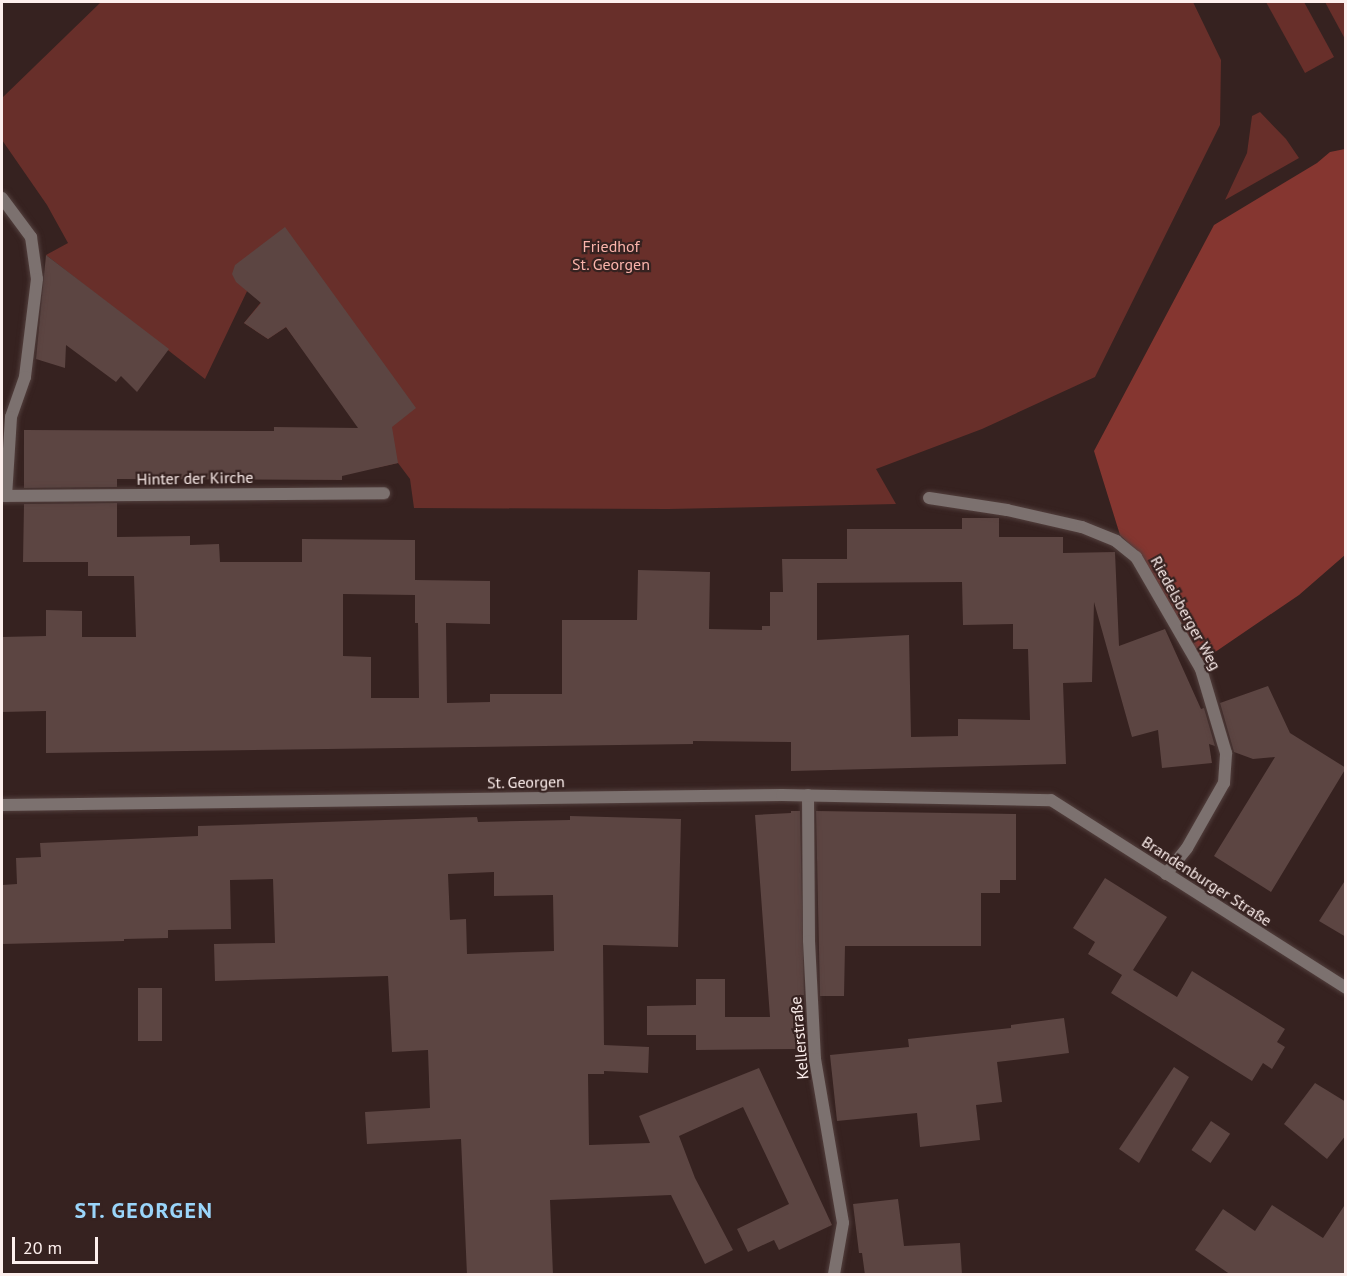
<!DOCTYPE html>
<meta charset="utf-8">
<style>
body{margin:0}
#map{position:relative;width:1347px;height:1276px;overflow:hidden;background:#362220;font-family:"PT Sans",sans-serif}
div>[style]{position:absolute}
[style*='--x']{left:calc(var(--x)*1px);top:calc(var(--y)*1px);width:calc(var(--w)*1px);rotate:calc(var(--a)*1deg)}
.green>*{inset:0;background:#682f2a}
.forest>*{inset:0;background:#853630}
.building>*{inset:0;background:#5c4542;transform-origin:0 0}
.roads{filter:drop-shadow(0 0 2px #523f3d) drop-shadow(0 0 2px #523f3d)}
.lane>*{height:12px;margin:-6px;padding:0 6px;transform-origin:6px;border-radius:6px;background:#7c716f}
.street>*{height:12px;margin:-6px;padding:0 6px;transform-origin:6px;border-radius:6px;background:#7c716f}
span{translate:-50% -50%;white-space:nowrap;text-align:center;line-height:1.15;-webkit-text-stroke:4.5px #362220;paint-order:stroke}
.park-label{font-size:16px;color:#fbb4ab}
.street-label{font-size:16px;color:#fdefed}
.district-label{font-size:22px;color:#9ad5fa;font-weight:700;letter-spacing:1.5px}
.frame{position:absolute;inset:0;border:3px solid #fdefed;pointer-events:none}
.scale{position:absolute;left:12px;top:1237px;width:86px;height:27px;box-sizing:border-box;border:3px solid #fdefed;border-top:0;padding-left:8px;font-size:18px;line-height:21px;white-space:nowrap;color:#fdefed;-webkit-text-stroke:4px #362220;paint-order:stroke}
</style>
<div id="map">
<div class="green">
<i style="clip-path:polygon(101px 2px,1193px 2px,1221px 60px,1220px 125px,1095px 377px,982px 429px,876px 469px,896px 504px,668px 509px,414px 508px,410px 479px,398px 463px,375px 468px,369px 438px,286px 327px,268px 339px,244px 323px,262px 301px,250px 285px,205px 379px,46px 255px,68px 243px,47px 205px,2px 140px,2px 98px)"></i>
<i style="clip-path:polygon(1266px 2px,1304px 2px,1334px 57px,1305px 73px)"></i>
<i style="clip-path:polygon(1325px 2px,1345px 2px,1345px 39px)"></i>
<i style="clip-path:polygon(1260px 112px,1286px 139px,1299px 158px,1225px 200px,1247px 153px,1252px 116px)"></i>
</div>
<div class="forest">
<i style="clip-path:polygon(1345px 149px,1345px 555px,1299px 595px,1202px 661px,1140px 554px,1120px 535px,1094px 451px,1214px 225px,1317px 163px,1330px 152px)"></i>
</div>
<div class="building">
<i style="clip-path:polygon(285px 227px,416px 408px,392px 427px,398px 463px,342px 476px,342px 480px,117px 479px,117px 487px,24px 488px,24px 430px,274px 431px,274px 427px,358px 428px,286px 327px,268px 339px,244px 323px,261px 303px,236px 282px,232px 274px,235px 265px)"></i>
<i style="clip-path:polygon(46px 255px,169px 349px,137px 392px,121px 376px,116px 382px,66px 345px,65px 368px,36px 359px)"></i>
<i style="clip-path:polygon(evenodd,117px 503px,117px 537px,190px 536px,190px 545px,219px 544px,220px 562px,302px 562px,302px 539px,415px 540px,415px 580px,490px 581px,490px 624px,446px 623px,447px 703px,490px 702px,490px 694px,562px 694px,562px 620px,637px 620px,638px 570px,710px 572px,709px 629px,762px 630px,762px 626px,770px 626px,770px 592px,783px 592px,782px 559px,847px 559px,847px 529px,962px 529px,962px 518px,999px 518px,999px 537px,1063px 537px,1063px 553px,1115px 552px,1119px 646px,1165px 629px,1201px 709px,1204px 708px,1215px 746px,1209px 744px,1212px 763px,1162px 768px,1158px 730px,1132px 737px,1094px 602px,1092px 682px,1063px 683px,1066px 764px,791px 771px,791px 742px,693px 741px,693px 744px,46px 753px,46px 711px,2px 712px,2px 637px,46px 636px,46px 610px,82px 611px,82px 637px,136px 637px,134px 576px,88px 576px,88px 562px,23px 562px,24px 504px,117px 503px,962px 582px,963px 625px,1013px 624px,1013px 649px,1028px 649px,1030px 720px,958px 719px,958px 736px,911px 737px,909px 635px,817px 640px,817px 583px,962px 582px,117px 503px,343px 594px,415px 595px,415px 623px,418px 623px,419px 698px,371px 698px,371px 657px,343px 656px,343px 594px)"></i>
<i style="clip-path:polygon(1268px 686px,1290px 733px,1346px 768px,1271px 892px,1214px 856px,1275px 757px,1253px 759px,1234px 752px,1220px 703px)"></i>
<i style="clip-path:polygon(791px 811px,800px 811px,804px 995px,799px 995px,798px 1049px,696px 1050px,696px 1035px,647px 1035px,647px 1006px,696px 1005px,696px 979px,725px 979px,725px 1017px,770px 1017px,755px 815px,791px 813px)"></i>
<i style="clip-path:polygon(816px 811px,1016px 814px,1016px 880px,1000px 880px,1000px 893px,981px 893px,981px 946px,845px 946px,844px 996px,820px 996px)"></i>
<i style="clip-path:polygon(evenodd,570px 816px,681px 819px,678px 947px,603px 945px,604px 1045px,649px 1047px,648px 1073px,604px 1071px,604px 1074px,588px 1074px,589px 1145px,650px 1143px,639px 1116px,759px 1068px,832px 1225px,779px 1250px,774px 1240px,748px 1252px,737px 1229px,789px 1204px,743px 1107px,679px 1136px,695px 1178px,733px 1250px,705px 1264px,671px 1195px,550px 1200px,553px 1275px,467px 1275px,461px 1139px,367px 1144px,365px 1112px,430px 1108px,428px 1050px,392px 1052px,388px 976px,215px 981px,214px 944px,275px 943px,273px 879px,230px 880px,231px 929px,168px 930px,168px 938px,124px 939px,124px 941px,2px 944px,2px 885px,17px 884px,16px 858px,41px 857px,40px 843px,198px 836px,198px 826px,477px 817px,478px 822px,570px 820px,570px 816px,494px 872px,494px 896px,553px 895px,554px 951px,467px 954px,466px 919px,450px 920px,448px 874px,494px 872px)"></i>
<i style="clip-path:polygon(1105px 878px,1167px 917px,1133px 970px,1177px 997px,1192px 971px,1285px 1029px,1277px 1042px,1285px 1047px,1272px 1069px,1263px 1063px,1252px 1081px,1111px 993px,1122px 975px,1088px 954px,1095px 942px,1073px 928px)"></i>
<i style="clip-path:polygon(1346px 879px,1346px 937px,1319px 921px)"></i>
<i style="left:138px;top:988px;width:24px;height:53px"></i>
<i style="clip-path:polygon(1064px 1018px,1069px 1053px,997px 1062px,1002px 1102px,976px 1105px,980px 1140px,920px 1147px,917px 1113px,837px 1121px,830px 1055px,909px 1047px,908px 1039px,1011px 1028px,1011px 1025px)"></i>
<i style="clip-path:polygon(1174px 1067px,1189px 1077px,1139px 1163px,1119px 1149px)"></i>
<i style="clip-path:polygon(1315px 1083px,1346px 1102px,1346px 1135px,1327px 1159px,1284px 1124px)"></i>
<i style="left:1211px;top:1121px;width:23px;height:35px;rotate:34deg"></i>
<i style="clip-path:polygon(898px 1199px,904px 1246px,960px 1243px,962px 1275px,865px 1275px,862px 1253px,859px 1253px,853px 1204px)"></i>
<i style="clip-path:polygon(1346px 1203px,1346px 1275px,1231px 1275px,1195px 1250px,1223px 1209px,1255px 1231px,1272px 1205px,1323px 1238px)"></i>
</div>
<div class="roads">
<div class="lane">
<i style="--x:929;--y:498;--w:79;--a:8.7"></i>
<i style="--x:1007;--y:510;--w:77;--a:12.8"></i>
<i style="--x:1082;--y:527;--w:37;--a:22"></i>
<i style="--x:1116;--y:541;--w:26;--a:39"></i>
<i style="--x:1136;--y:557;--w:129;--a:59.9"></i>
</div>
<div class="street">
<i style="--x:2;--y:198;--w:49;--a:53.4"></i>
<i style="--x:31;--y:237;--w:42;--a:81.9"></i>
<i style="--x:37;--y:279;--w:99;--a:97"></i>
<i style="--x:25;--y:377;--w:42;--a:109.3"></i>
<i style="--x:11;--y:417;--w:79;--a:93.6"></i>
<i style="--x:2;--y:496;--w:382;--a:-0.4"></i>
<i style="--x:808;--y:795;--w:146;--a:89.6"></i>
<i style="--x:809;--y:941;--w:118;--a:87.1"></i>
<i style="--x:815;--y:1059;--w:166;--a:80.3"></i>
<i style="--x:843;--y:1223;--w:52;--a:100"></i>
<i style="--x:2;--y:805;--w:780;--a:-0.73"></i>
<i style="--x:782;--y:795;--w:269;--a:1.1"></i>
<i style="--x:1051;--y:800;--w:350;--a:32.5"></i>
<i style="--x:1166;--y:874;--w:33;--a:-51"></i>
<i style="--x:1187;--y:848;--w:75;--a:-60.4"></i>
<i style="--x:1224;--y:783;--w:30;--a:-86"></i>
<i style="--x:1226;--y:753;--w:88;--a:-106.6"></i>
</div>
</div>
<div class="park-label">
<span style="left:611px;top:255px">Friedhof<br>St. Georgen</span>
</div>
<div class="street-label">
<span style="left:195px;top:478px;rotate:-1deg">Hinter der Kirche</span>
<span style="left:1186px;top:613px;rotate:61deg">Riedelsberger Weg</span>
<span style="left:526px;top:782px;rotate:-1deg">St. Georgen</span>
<span style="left:1207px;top:881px;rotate:33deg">Brandenburger Straße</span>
<span style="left:799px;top:1038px;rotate:-95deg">Kellerstraße</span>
</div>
<div class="district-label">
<span style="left:144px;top:1211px">ST. GEORGEN</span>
</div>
<div class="frame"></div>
<div class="scale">20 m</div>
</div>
